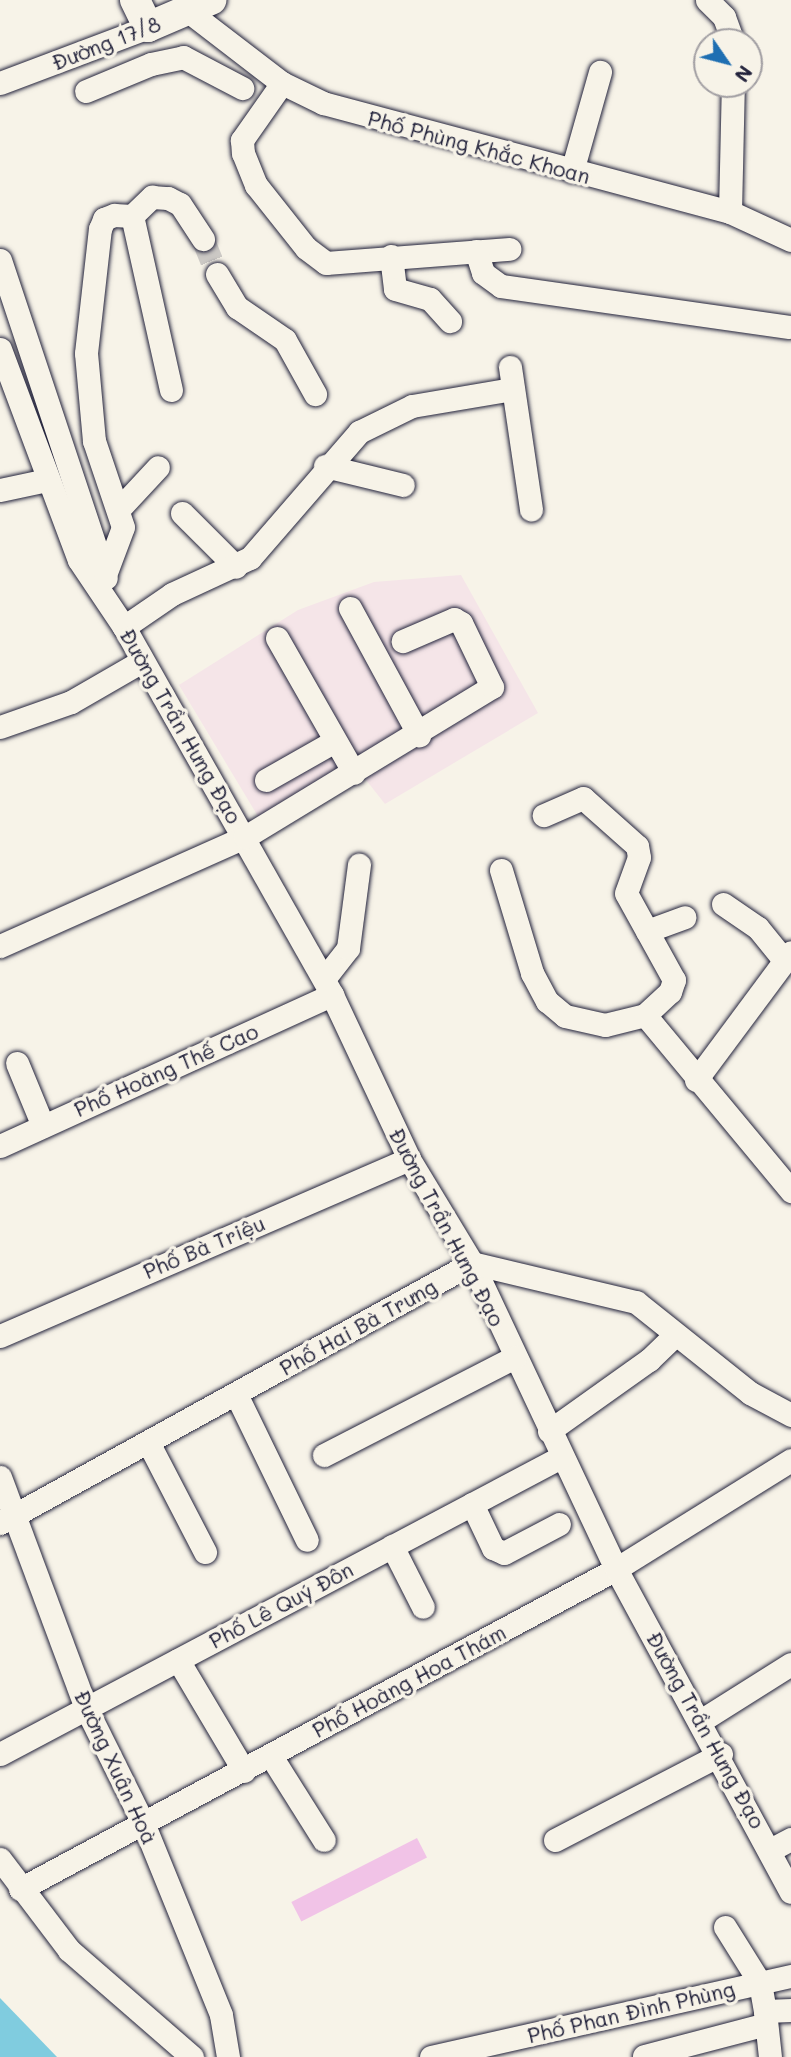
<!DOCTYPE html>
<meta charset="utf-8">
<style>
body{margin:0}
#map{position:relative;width:791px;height:2057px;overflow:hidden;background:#f7f3e8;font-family:Mali,sans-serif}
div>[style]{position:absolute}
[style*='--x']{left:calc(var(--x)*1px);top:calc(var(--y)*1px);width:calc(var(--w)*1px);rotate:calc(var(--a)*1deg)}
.built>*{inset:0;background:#f5e5e8}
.water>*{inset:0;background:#80ccdf}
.building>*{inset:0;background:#f1c3e7;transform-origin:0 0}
.minor-tunnel>*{height:23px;margin-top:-11.5px;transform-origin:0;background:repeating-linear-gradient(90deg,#ccc9c5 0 23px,transparent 0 34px)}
.roads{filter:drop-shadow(0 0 2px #22223b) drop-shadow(0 0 2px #22223b)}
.minor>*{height:23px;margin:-11.5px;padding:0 11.5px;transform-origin:11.5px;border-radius:11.5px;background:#f7f3e8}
.major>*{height:30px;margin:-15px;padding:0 15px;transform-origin:15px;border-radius:15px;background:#f7f3e8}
span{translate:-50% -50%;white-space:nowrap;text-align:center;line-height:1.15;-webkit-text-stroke:7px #f7f3e8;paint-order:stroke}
.street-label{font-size:21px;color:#22223b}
.north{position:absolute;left:693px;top:28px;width:70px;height:70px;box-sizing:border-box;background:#f7f3e8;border:2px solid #a29fa3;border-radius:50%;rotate:125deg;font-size:19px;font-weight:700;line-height:28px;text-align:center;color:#22223b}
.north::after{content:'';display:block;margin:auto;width:24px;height:32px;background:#1f6fb2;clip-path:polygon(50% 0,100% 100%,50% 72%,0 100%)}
</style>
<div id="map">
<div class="built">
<i style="clip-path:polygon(461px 575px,538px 713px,385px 804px,355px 766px,259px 818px,179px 685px,298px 610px,374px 582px)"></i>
</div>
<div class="water">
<i style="clip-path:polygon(0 1998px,57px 2057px,0 2057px)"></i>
</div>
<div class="building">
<i style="left:417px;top:1838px;width:22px;height:141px;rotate:63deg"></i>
</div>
<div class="minor-tunnel">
<i style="--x:203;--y:239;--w:38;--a:68"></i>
</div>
<div class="roads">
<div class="minor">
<i style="--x:707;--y:0;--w:24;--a:45"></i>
<i style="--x:724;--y:17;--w:27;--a:70"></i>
<i style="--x:188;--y:11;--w:118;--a:37.5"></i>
<i style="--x:282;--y:83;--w:46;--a:26"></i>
<i style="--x:323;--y:103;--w:421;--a:15"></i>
<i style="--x:730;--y:212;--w:67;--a:24.7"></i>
<i style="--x:0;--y:83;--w:158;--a:-20.7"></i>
<i style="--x:282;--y:83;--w:70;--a:125.1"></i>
<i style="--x:242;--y:140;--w:13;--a:86"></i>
<i style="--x:243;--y:153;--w:35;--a:68"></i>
<i style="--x:256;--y:185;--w:80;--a:51.6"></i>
<i style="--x:306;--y:248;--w:25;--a:37"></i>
<i style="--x:326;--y:263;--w:184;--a:-4.4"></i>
<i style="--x:86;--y:91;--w:70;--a:-22.6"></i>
<i style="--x:151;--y:64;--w:33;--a:-12"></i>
<i style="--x:183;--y:57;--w:67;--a:27.7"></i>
<i style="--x:572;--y:171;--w:103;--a:-74.2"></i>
<i style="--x:730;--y:212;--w:128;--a:-88.7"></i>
<i style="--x:476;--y:251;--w:23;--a:72"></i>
<i style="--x:483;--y:273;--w:22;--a:36"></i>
<i style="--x:501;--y:286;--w:291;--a:8.1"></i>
<i style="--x:391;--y:256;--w:33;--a:83"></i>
<i style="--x:395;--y:289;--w:36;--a:16"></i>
<i style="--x:430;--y:299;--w:30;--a:48"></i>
<i style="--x:0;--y:260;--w:335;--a:71.6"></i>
<i style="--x:217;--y:274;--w:39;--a:59"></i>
<i style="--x:237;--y:307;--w:58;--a:34.5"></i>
<i style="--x:285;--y:340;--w:62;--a:60.9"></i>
<i style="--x:0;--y:349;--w:225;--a:69.5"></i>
<i style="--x:79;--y:560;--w:81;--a:56.1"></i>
<i style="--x:124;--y:627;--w:423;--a:60.5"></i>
<i style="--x:332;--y:995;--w:181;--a:64.8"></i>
<i style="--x:409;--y:1159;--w:122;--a:58.8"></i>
<i style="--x:472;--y:1263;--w:338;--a:64.8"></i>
<i style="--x:616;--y:1569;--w:367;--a:61.6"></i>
<i style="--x:510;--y:367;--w:144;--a:81.6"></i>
<i style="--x:171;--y:390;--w:178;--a:-102.6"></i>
<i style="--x:132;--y:216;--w:28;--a:-44"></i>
<i style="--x:152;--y:197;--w:16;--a:4"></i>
<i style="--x:168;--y:198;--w:13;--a:27"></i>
<i style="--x:180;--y:204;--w:42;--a:56.7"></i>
<i style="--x:325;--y:466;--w:80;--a:13.7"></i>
<i style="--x:0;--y:490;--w:48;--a:-12"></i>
<i style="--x:119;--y:509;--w:57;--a:-47.1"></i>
<i style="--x:182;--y:513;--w:76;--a:45"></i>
<i style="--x:105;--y:575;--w:51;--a:-69.4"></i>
<i style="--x:123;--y:527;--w:91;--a:-108.6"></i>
<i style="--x:94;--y:441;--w:88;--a:-95.2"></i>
<i style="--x:86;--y:353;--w:125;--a:-83.6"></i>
<i style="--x:100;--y:229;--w:11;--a:-68"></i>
<i style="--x:104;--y:219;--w:11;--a:-22"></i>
<i style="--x:114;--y:215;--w:18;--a:3"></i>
<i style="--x:350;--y:608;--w:145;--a:61.5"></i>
<i style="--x:124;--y:627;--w:58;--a:-34.5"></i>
<i style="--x:172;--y:594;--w:86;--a:-24.8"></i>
<i style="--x:250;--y:558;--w:167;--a:-49.1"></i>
<i style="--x:359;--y:432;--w:59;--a:-26.1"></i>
<i style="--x:412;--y:406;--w:101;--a:-9.6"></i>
<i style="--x:277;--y:638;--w:155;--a:60.3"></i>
<i style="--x:0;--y:727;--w:75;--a:-19.4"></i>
<i style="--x:71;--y:702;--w:82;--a:-30"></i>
<i style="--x:266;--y:780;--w:79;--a:-29.5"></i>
<i style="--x:501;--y:870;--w:108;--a:73.2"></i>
<i style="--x:532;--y:973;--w:32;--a:62"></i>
<i style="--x:547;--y:1001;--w:23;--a:40"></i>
<i style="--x:565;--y:1016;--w:41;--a:12.7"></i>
<i style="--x:605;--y:1025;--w:41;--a:-14"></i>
<i style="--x:645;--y:1015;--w:34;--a:-43"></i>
<i style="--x:670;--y:992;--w:13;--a:-72"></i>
<i style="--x:674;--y:980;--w:99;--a:-118.9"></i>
<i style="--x:626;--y:893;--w:38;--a:-70"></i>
<i style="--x:639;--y:857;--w:11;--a:-100"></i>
<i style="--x:637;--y:846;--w:72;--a:-138.4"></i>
<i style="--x:583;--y:798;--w:43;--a:156.4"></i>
<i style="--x:723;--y:904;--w:42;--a:34.4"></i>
<i style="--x:758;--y:928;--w:40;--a:51"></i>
<i style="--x:647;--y:931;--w:40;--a:-20.2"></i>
<i style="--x:0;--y:946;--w:268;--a:-24"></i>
<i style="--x:245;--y:837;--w:289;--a:-31.3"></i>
<i style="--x:492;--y:687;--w:71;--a:-115.8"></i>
<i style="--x:461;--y:623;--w:8;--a:-150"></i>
<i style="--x:454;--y:619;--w:56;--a:156.7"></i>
<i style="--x:324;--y:979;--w:39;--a:-52"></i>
<i style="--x:348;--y:948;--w:84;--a:-82.5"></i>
<i style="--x:645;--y:1015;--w:229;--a:50.3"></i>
<i style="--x:17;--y:1063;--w:68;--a:67.6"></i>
<i style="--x:696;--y:1080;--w:159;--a:-53.4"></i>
<i style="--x:0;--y:1146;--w:365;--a:-24.5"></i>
<i style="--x:0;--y:1336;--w:446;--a:-23.4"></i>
<i style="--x:236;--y:1394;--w:162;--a:64.1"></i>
<i style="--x:549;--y:1431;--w:123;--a:-35.4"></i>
<i style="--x:649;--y:1360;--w:36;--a:-44"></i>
<i style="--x:148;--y:1442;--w:124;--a:62.6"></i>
<i style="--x:324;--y:1455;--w:215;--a:-27.2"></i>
<i style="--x:0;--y:1477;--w:246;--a:69.6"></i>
<i style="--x:86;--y:1708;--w:131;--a:63.6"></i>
<i style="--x:144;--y:1825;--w:205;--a:67.9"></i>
<i style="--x:221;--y:2015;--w:43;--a:80.5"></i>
<i style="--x:472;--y:1504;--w:49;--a:64.5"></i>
<i style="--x:493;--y:1548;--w:12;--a:24"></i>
<i style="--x:504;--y:1553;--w:62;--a:-27.8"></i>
<i style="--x:0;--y:1523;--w:539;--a:-28.85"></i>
<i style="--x:472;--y:1263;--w:169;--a:13.4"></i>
<i style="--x:636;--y:1302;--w:146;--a:38.6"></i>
<i style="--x:750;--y:1393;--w:47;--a:28.2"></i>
<i style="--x:392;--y:1546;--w:68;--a:63.1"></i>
<i style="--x:178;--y:1660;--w:129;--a:59.3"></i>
<i style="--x:702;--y:1720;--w:105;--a:-32.2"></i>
<i style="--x:0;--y:1754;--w:635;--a:-27.9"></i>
<i style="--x:271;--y:1756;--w:99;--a:57.8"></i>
<i style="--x:555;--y:1840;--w:187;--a:-27.4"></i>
<i style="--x:772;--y:1849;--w:21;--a:-28"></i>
<i style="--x:0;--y:1859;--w:114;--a:52.8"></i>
<i style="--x:69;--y:1950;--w:163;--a:41"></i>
<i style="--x:20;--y:1889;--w:676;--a:-28.23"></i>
<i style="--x:616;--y:1569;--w:206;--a:-31.9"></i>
<i style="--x:725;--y:1927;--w:66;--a:58"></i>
<i style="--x:760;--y:1983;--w:28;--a:80"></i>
<i style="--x:765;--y:2011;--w:26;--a:-2"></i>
<i style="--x:765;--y:2011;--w:46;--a:83.8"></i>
<i style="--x:644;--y:2056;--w:126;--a:-14.7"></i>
<i style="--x:431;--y:2057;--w:369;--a:-12.7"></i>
</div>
<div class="major">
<i style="--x:135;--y:0;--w:30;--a:64"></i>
<i style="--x:148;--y:27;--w:69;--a:-23.2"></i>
</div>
</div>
<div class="street-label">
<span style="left:106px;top:43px;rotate:-21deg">Đường 17/8</span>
<span style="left:479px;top:147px;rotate:15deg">Phố Phùng Khắc Khoan</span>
<span style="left:181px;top:726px;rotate:60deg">Đường Trần Hưng Đạo</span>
<span style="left:166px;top:1070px;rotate:-24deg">Phố Hoàng Thế Cao</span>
<span style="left:447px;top:1227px;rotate:62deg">Đường Trần Hưng Đạo</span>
<span style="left:204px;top:1247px;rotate:-23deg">Phố Bà Triệu</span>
<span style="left:358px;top:1327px;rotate:-29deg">Phố Hai Bà Trưng</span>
<span style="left:281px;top:1605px;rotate:-28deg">Phố Lê Quý Đôn</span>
<span style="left:409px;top:1681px;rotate:-28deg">Phố Hoàng Hoa Thám</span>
<span style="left:706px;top:1730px;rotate:61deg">Đường Trần Hưng Đạo</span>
<span style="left:116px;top:1767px;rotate:65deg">Đường Xuân Hoà</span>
<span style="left:631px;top:2012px;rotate:-13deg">Phố Phan Đình Phùng</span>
</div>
<div class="north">N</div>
</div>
